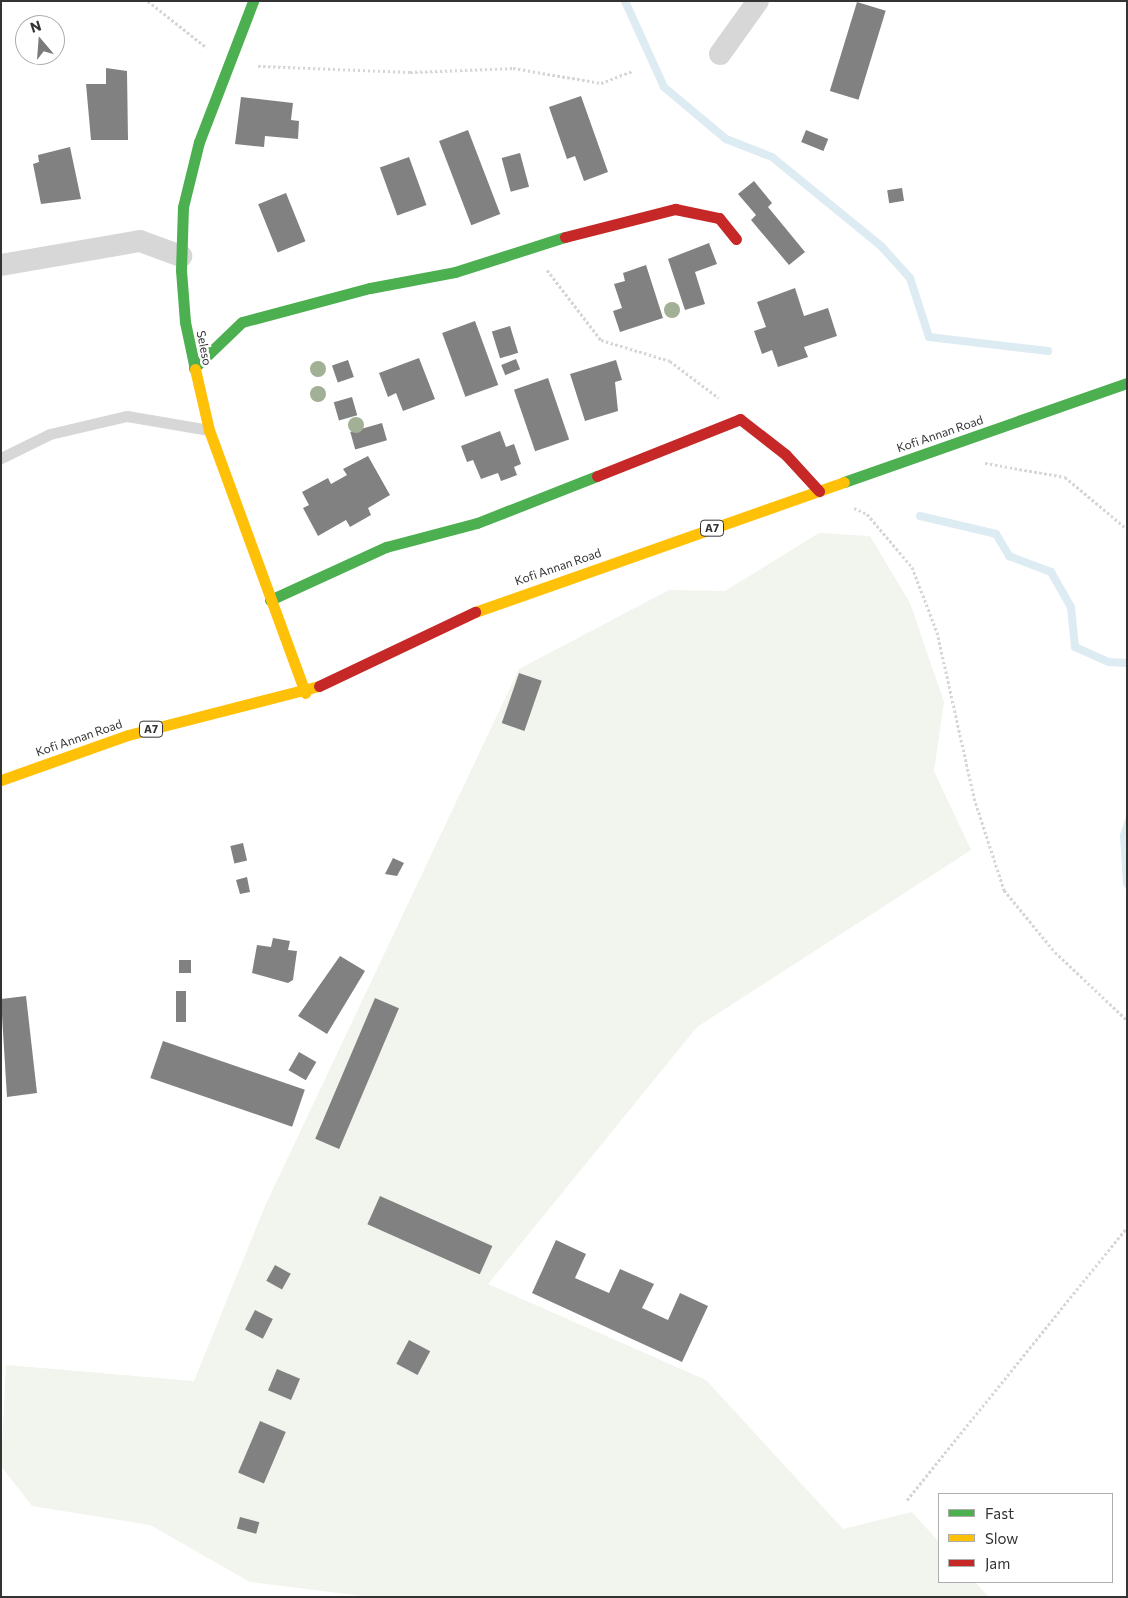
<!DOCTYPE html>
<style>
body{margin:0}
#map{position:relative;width:1128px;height:1598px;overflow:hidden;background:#fff;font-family:Commissioner,sans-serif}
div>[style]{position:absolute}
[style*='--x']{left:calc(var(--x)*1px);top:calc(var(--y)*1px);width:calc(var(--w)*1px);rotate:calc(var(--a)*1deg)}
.green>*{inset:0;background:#f1f5ed}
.water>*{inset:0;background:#ddebf3}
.stream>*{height:8px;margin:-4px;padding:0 4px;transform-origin:4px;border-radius:4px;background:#ddebf3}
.building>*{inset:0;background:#818181;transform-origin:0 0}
.path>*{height:3px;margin-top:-1.5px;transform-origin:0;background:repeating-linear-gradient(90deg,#d6d6d6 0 2.5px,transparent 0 5px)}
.lane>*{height:11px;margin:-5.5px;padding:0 5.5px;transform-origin:5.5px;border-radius:5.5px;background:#d7d7d7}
.street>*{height:22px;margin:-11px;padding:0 11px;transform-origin:11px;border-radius:11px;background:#d7d7d7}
.fast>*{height:11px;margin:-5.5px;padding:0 5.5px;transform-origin:5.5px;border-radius:5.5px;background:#4caf50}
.slow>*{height:11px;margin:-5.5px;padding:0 5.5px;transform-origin:5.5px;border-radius:5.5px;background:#ffc107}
.jam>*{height:11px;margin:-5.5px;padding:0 5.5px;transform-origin:5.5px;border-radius:5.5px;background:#c62828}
.trees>*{width:16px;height:16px;margin:-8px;border-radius:50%;background:#a2b095}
span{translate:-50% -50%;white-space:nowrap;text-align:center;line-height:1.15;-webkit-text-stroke:5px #fff;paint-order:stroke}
.shield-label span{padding:1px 4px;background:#fff;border:1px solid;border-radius:4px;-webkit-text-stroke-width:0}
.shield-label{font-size:11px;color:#333;font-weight:700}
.street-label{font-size:12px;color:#333}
.frame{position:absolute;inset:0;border:2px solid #333;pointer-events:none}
.legend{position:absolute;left:938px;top:1493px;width:175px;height:90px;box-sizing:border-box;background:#fff;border:1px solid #adadad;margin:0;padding:6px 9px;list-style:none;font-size:15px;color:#333}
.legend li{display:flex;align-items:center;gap:10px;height:25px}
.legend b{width:25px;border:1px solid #adadad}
.north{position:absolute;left:15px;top:15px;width:50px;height:50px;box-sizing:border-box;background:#fff;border:1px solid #adadad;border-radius:50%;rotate:342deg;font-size:14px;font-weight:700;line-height:20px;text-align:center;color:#333}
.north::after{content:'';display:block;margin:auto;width:18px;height:22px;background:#7a7a7a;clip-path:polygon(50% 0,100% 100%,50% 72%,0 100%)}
</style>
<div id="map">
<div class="green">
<i style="clip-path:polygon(819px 533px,870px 536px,910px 603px,944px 702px,934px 771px,971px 850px,697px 1027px,488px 1284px,706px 1380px,843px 1529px,912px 1512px,939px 1542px,939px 1582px,975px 1582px,989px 1597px,370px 1597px,250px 1582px,150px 1525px,32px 1506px,1px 1466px,6px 1365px,194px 1381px,265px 1206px,519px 669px,669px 590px,725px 591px)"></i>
</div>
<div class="water">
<i style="clip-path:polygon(1127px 813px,1127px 890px,1123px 885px,1120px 835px)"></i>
</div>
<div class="stream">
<i style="--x:625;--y:1;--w:94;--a:65.6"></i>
<i style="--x:664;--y:87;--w:81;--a:40"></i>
<i style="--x:726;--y:139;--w:49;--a:21.4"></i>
<i style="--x:772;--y:157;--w:141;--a:39.2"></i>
<i style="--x:881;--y:246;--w:43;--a:47.8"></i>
<i style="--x:910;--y:278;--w:62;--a:72.1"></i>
<i style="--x:929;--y:337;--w:120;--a:6.7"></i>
<i style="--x:920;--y:516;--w:78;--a:13.3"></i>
<i style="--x:996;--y:534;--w:26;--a:59"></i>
<i style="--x:1009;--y:556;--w:45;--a:20.9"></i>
<i style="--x:1051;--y:572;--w:40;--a:60.3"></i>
<i style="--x:1071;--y:607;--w:40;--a:84.3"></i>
<i style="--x:1075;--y:647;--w:37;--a:24"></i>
<i style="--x:1109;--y:662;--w:18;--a:3"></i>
</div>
<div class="building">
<i style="left:857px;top:2px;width:30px;height:93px;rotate:17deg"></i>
<i style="clip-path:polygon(106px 68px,127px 71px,128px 140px,91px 140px,86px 84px,106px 84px)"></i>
<i style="clip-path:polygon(581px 96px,608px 172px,584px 181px,575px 156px,567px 159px,549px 107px)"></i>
<i style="clip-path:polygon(241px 97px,293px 103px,291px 120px,299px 121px,298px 139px,265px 136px,264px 147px,235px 144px)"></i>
<i style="left:468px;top:130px;width:90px;height:31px;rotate:69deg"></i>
<i style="left:806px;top:130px;width:24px;height:13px;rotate:22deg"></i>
<i style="clip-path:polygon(70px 147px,81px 199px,41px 204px,33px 164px,39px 162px,38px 155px)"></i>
<i style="left:520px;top:153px;width:35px;height:19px;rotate:75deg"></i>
<i style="left:409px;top:157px;width:51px;height:31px;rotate:70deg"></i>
<i style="clip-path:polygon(754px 181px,772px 203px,768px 207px,805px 252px,789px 265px,751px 220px,756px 215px,738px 194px)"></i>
<i style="left:902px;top:188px;width:13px;height:15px;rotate:81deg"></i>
<i style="left:286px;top:193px;width:52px;height:30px;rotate:68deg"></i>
<i style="clip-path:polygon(709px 243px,717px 264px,695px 272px,705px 304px,685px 310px,668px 259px)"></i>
<i style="clip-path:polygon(646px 265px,663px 318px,620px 332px,613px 311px,622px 308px,614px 284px,625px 281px,623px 273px)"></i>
<i style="clip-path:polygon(795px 288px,804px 316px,828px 308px,837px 336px,804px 347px,808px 357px,778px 367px,772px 350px,762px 354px,754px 331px,766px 327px,757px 302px)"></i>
<i style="left:475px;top:321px;width:68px;height:35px;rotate:70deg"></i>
<i style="left:510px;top:326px;width:28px;height:19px;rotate:73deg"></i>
<i style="clip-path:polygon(419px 358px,435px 399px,403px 411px,396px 393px,388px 397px,379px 373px)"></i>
<i style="left:516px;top:359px;width:11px;height:16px;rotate:68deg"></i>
<i style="left:348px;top:360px;width:18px;height:17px;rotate:71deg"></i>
<i style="clip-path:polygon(616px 360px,622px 380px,615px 382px,618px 411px,585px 421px,570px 374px)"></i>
<i style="left:548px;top:378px;width:65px;height:36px;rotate:71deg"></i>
<i style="left:352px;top:397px;width:19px;height:19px;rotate:74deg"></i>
<i style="left:382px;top:423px;width:18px;height:33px;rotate:74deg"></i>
<i style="clip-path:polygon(500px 431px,506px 447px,514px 444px,521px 464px,514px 467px,517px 475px,501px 481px,498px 473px,481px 479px,473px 460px,467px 462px,461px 446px)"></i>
<i style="clip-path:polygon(368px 456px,390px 495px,368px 508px,371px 515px,350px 527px,346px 520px,318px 536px,303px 508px,309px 505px,302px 492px,328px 478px,331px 484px,347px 475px,343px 469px)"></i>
<i style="left:519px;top:673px;width:24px;height:53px;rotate:19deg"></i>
<i style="left:243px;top:843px;width:18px;height:13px;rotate:77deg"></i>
<i style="clip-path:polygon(393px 858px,404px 863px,397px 876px,385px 874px)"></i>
<i style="clip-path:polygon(247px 877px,250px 892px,240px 894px,236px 880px)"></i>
<i style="clip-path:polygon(273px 938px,290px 941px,288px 950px,297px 951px,293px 980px,288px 983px,252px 973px,257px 945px,271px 947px)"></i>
<i style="clip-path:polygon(340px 956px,365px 971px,327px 1034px,298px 1016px)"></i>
<i style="left:179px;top:960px;width:12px;height:13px"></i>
<i style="left:176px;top:991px;width:10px;height:31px"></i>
<i style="clip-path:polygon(26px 996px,37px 1093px,7px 1097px,1px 999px)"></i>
<i style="left:375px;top:998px;width:26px;height:153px;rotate:23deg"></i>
<i style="left:163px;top:1041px;width:150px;height:39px;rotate:19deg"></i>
<i style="left:299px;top:1052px;width:20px;height:21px;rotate:30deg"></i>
<i style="left:380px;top:1196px;width:123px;height:31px;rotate:24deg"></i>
<i style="clip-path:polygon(556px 1240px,586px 1254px,575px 1278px,609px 1293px,620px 1269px,654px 1284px,642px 1308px,668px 1320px,680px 1293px,708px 1306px,682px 1362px,532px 1293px)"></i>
<i style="left:275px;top:1265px;width:18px;height:18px;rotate:29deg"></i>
<i style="left:255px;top:1310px;width:20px;height:22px;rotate:27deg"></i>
<i style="left:409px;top:1340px;width:24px;height:27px;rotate:28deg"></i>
<i style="left:277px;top:1369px;width:25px;height:23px;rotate:23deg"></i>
<i style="left:260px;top:1421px;width:28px;height:56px;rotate:23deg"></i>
<i style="left:240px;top:1517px;width:20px;height:12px;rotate:15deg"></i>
</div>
<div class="path">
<i style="--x:148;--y:1;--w:75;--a:38.5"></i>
<i style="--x:258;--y:66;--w:152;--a:2.3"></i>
<i style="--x:410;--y:72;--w:103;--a:-2.2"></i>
<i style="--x:513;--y:68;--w:89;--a:9.7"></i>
<i style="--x:601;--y:83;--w:34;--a:-21"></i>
<i style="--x:547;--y:270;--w:88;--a:52.4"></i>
<i style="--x:601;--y:340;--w:72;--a:16.9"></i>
<i style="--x:670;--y:361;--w:61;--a:37.1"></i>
<i style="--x:985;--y:463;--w:81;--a:9.9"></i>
<i style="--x:1065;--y:477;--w:81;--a:40"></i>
<i style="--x:854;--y:508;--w:14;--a:25"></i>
<i style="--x:867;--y:514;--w:70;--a:49.7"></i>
<i style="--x:912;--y:567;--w:70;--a:69"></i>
<i style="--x:937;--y:632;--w:170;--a:77.4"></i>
<i style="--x:974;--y:798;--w:97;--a:71.9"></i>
<i style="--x:1004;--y:890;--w:80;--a:50.6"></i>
<i style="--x:1055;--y:952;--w:99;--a:43.4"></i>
<i style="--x:907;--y:1500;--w:351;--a:-51.1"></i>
</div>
<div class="lane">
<i style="--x:1;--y:458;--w:55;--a:-26.1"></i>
<i style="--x:50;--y:434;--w:79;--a:-13.2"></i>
<i style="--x:127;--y:416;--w:83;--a:9.7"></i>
</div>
<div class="street">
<i style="--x:720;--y:54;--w:65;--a:-54.4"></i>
<i style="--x:1;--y:265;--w:141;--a:-9.8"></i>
<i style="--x:140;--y:241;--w:44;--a:20.1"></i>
</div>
<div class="fast">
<i style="--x:194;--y:368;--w:66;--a:-43.8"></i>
<i style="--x:242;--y:322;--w:132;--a:-14.9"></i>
<i style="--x:370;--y:288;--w:86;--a:-10.7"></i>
<i style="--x:455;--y:272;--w:115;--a:-17.7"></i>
<i style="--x:195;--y:369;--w:48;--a:-102"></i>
<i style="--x:185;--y:322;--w:52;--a:-94.4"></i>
<i style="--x:181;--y:270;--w:63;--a:-88.2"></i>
<i style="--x:183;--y:207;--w:67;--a:-76.2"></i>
<i style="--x:199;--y:142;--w:151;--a:-69"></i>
<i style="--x:844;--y:482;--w:300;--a:-19.3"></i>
<i style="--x:270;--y:600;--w:128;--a:-24.6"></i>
<i style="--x:386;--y:547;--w:94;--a:-14.8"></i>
<i style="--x:477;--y:523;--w:129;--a:-21.4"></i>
</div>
<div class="slow">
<i style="--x:195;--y:369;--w:63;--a:77.1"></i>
<i style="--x:209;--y:430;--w:280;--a:69.9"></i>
<i style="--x:475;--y:612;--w:391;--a:-19.4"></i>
<i style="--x:1;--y:780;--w:135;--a:-19.5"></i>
<i style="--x:128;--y:735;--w:197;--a:-14.4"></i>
</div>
<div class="jam">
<i style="--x:565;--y:237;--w:114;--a:-14.3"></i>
<i style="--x:675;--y:209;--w:45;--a:11.6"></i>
<i style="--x:719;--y:218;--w:27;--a:51"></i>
<i style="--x:597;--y:476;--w:154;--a:-21.7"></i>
<i style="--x:740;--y:419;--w:58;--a:38"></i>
<i style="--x:786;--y:455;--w:49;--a:47.5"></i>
<i style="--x:319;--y:686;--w:173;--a:-25.4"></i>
</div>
<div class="trees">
<i style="left:672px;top:310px"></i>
<i style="left:318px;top:369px"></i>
<i style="left:318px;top:394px"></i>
<i style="left:356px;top:425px"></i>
</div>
<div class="shield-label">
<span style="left:712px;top:528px">A7</span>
<span style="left:151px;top:729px">A7</span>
</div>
<div class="street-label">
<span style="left:204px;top:348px;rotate:79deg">Seleso</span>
<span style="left:940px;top:434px;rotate:-19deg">Kofi Annan Road</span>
<span style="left:558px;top:567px;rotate:-19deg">Kofi Annan Road</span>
<span style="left:79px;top:738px;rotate:-19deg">Kofi Annan Road</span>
</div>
<div class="frame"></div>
<ul class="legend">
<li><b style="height:6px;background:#4caf50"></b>Fast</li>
<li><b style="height:6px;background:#ffc107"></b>Slow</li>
<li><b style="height:6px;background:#c62828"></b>Jam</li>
</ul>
<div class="north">N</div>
</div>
